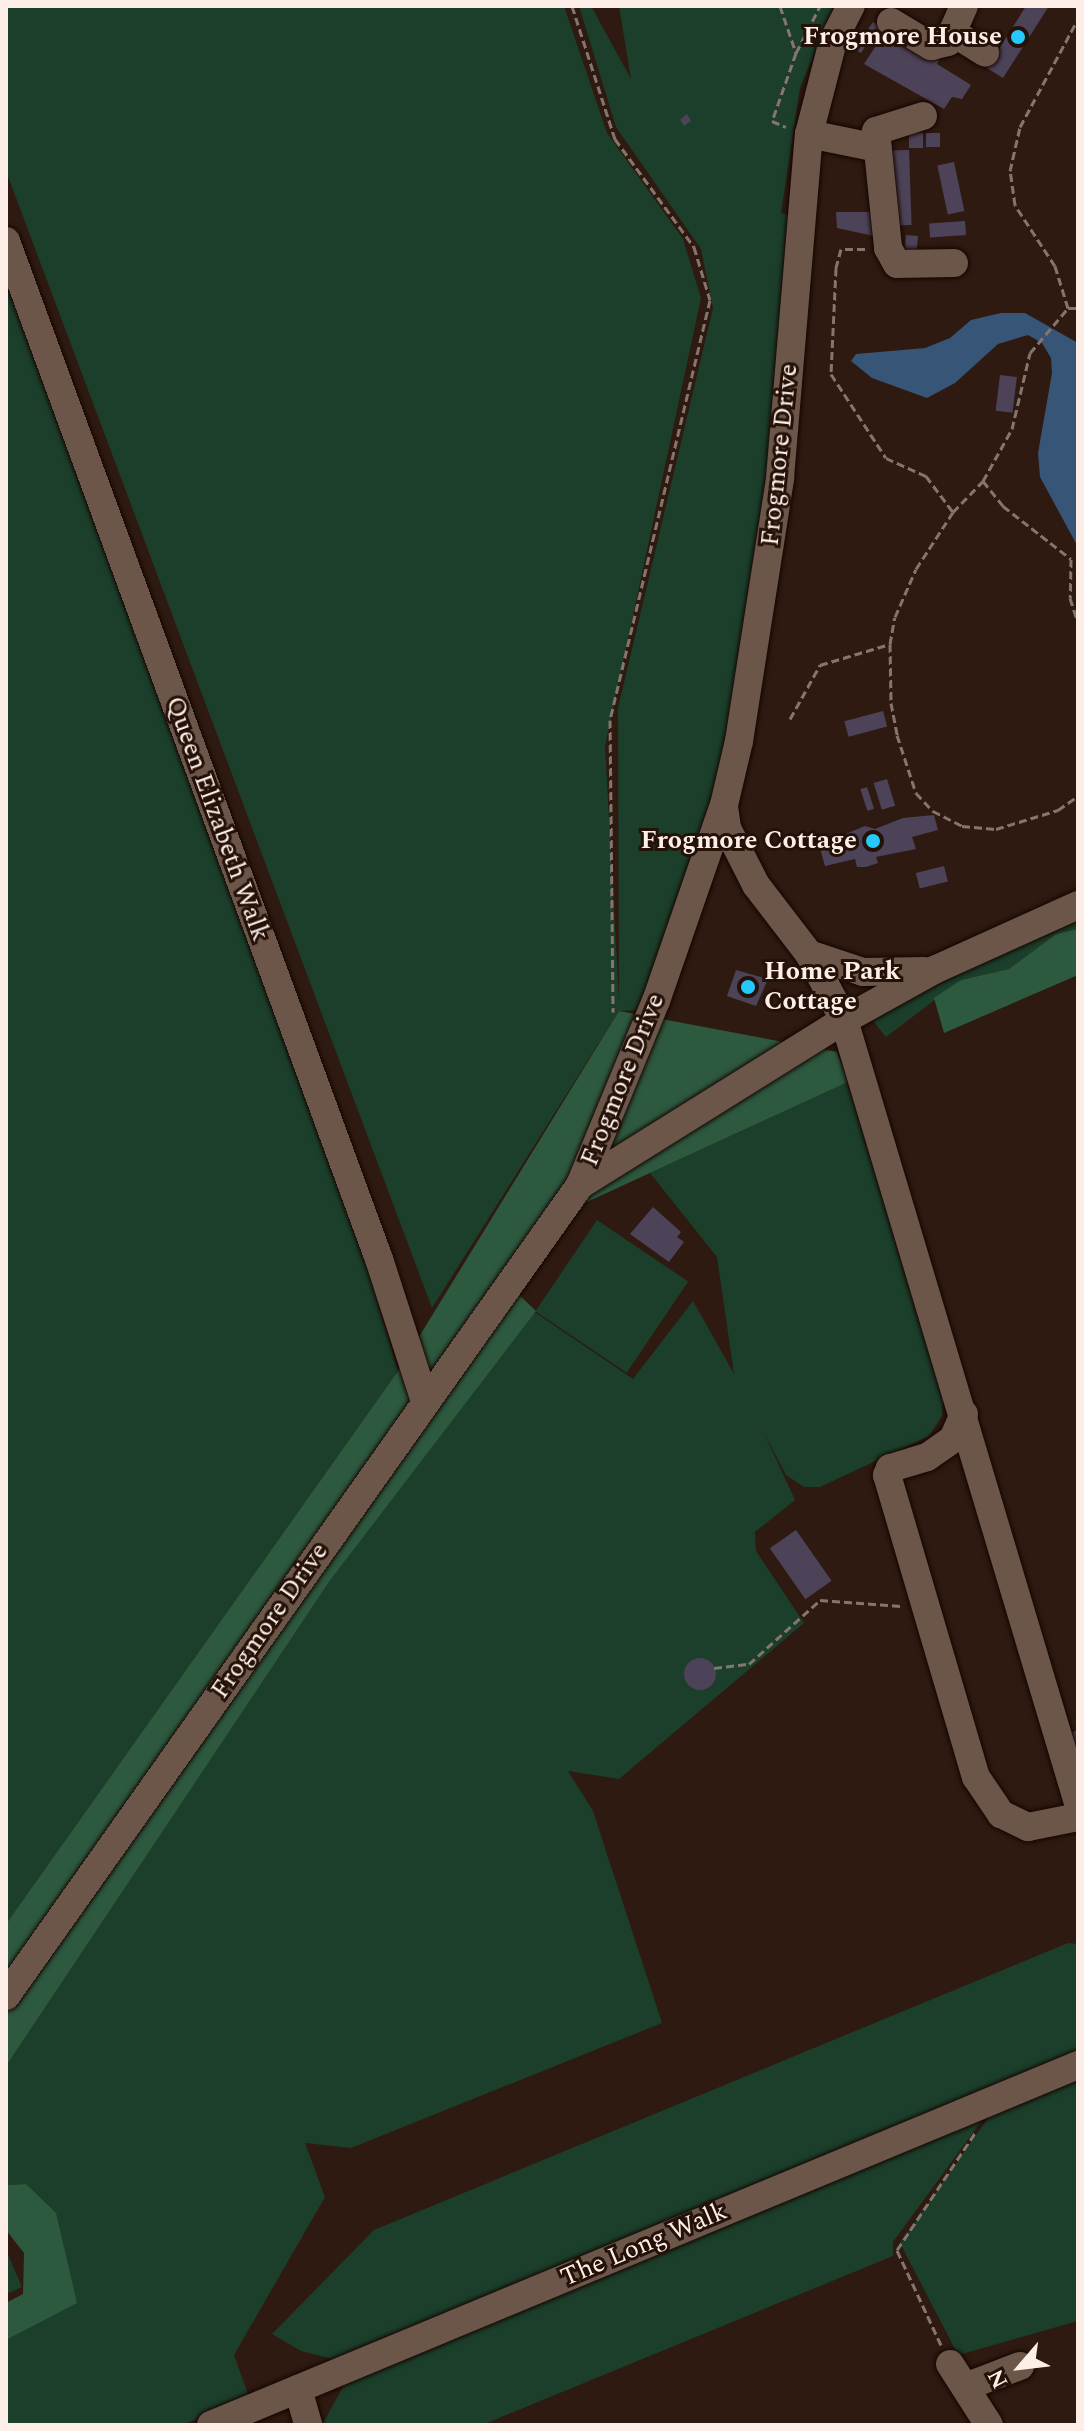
<!DOCTYPE html>
<style>
body{margin:0}
#map{position:relative;width:1084px;height:2431px;overflow:hidden;background:#2e1a10;font-family:Spectral,serif}
div>[style]{position:absolute}
[style*='--x']{left:calc(var(--x)*1px);top:calc(var(--y)*1px);width:calc(var(--w)*1px);rotate:calc(var(--a)*1deg)}
.green>*{inset:0;background:#1b3f2b;transform-origin:0 0}
.forest>*{inset:0;background:#2d593f}
.water>*{inset:0;background:#375576}
.building>*{inset:0;background:#4d4358;transform-origin:0 0}
.round{border-radius:50%}
.path>*{height:3px;margin-top:-1.5px;transform-origin:0;background:repeating-linear-gradient(90deg,#86756c 0 8px,transparent 0 12px)}
.roads{filter:drop-shadow(0 0 2px #150500) drop-shadow(0 0 2px #150500)}
.minor>*{height:28px;margin:-14px;padding:0 14px;transform-origin:14px;border-radius:14px;background:#6c5549}
.dots>*{width:22px;height:22px;translate:-50% -50%;box-sizing:border-box;border:4px solid #241107;border-radius:50%}
span{translate:-50% -50%;white-space:nowrap;text-align:center;line-height:1.15;-webkit-text-stroke:6px #241107;paint-order:stroke}
.poi-label{font-size:26px;color:#fdefe8;font-weight:700}
.right{translate:-100% -50%;text-align:right}
.left{translate:0 -50%;text-align:left}
.street-label{font-size:26px;color:#fdefe8}
.frame{position:absolute;inset:0;border:8px solid #fdefe8;pointer-events:none}
.north{position:absolute;left:980px;top:2327px;width:80px;height:80px;-webkit-text-stroke:6px #241107;paint-order:stroke;rotate:242deg;font-size:22px;font-weight:700;line-height:32px;text-align:center;color:#fdefe8}
.north::after{content:'';display:block;margin:auto;width:28px;height:36px;background:#fdefe8;clip-path:polygon(50% 0,100% 100%,50% 72%,0 100%)}
</style>
<div id="map">
<div class="green">
<i style="clip-path:polygon(6px 6px,564px 6px,607px 133px,683px 239px,701px 298px,605px 746px,619px 1001px,618px 708px,713px 308px,701px 249px,616px 127px,579px 6px,591px 6px,631px 79px,619px 6px,834px 6px,800px 88px,781px 213px,795px 217px,755px 604px,710px 820px,643px 1010px,619px 1011px,432px 1308px,6px 171px)"></i>
<i style="clip-path:polygon(6px 263px,358px 1235px,398px 1371px,6px 1924px)"></i>
<i style="clip-path:polygon(1078px 911px,1078px 929px,1056px 934px,1009px 969px,961px 980px,886px 1037px,869px 1016px)"></i>
<i style="clip-path:polygon(848px 1082px,943px 1401px,942px 1416px,929px 1436px,820px 1487px,804px 1487px,786px 1475px,764px 1433px,795px 1500px,755px 1532px,756px 1551px,804px 1623px,619px 1779px,568px 1771px,593px 1811px,662px 2023px,351px 2148px,305px 2143px,325px 2197px,234px 2355px,249px 2397px,182px 2425px,6px 2425px,6px 2340px,77px 2302px,26px 2184px,6px 2185px,6px 2066px,331px 1579px,530px 1309px,633px 1379px,693px 1301px,734px 1374px,717px 1257px,650px 1173px)"></i>
<i style="left:597px;top:1220px;width:110px;height:110px;rotate:34deg"></i>
<i style="clip-path:polygon(1068px 1943px,1078px 1944px,1078px 2060px,359px 2354px,333px 2359px,301px 2351px,272px 2334px,374px 2230px)"></i>
<i style="clip-path:polygon(1078px 2077px,1078px 2321px,958px 2355px,900px 2243px,993px 2111px)"></i>
<i style="clip-path:polygon(985px 2116px,893px 2242px,893px 2256px,482px 2425px,322px 2425px,344px 2385px)"></i>
<i style="clip-path:polygon(6px 2250px,22px 2287px,6px 2294px)"></i>
</div>
<div class="forest">
<i style="clip-path:polygon(1078px 929px,1078px 975px,944px 1033px,934px 998px,961px 980px,1009px 969px,1056px 934px)"></i>
<i style="clip-path:polygon(619px 1011px,837px 1052px,848px 1082px,563px 1213px,512px 1288px,536px 1311px,331px 1579px,6px 2066px,6px 1924px,398px 1371px)"></i>
<i style="clip-path:polygon(26px 2184px,56px 2213px,77px 2303px,6px 2340px,6px 2303px,23px 2294px,24px 2253px,6px 2230px,6px 2185px)"></i>
</div>
<div class="water">
<i style="clip-path:polygon(1001px 313px,1025px 313px,1078px 343px,1078px 547px,1040px 477px,1038px 453px,1052px 373px,1051px 358px,1042px 343px,1028px 335px,998px 344px,955px 383px,927px 398px,872px 378px,851px 361px,856px 354px,925px 348px,950px 338px,971px 320px)"></i>
</div>
<div class="building">
<i style="clip-path:polygon(1026px 6px,1049px 6px,1003px 78px,987px 68px)"></i>
<i style="clip-path:polygon(873px 22px,910px 46px,941px 57px,937px 64px,971px 85px,962px 99px,952px 97px,944px 109px,864px 64px,881px 38px,873px 34px,861px 53px,855px 49px)"></i>
<i style="clip-path:polygon(687px 114px,691px 121px,684px 126px,680px 120px)"></i>
<i style="left:923px;top:133px;width:15px;height:14px;rotate:90deg"></i>
<i style="left:926px;top:133px;width:14px;height:14px"></i>
<i style="left:909px;top:150px;width:75px;height:24px;rotate:88deg"></i>
<i style="left:954px;top:162px;width:50px;height:17px;rotate:78deg"></i>
<i style="clip-path:polygon(836px 212px,875px 212px,874px 236px,837px 228px)"></i>
<i style="left:965px;top:221px;width:14px;height:36px;rotate:86deg"></i>
<i style="left:906px;top:235px;width:12px;height:26px;rotate:5deg"></i>
<i style="left:1000px;top:375px;width:17px;height:36px;rotate:7deg"></i>
<i style="left:883px;top:711px;width:16px;height:40px;rotate:75deg"></i>
<i style="left:887px;top:779px;width:28px;height:14px;rotate:73deg"></i>
<i style="left:867px;top:787px;width:23px;height:7px;rotate:72deg"></i>
<i style="clip-path:polygon(934px 815px,938px 830px,912px 837px,916px 849px,876px 857px,878px 863px,866px 867px,857px 867px,855px 859px,825px 866px,819px 845px,865px 826px,875px 829px,903px 818px)"></i>
<i style="left:944px;top:866px;width:16px;height:29px;rotate:76deg"></i>
<i style="clip-path:polygon(736px 970px,768px 979px,756px 1006px,727px 996px)"></i>
<i style="clip-path:polygon(653px 1207px,681px 1232px,677px 1237px,684px 1242px,669px 1262px,630px 1234px)"></i>
<i style="left:796px;top:1530px;width:62px;height:32px;rotate:55deg"></i>
<i class="round" style="left:684px;top:1658px;width:32px;height:32px"></i>
<i style="clip-path:polygon(1078px 1730px,1078px 1755px,1070px 1733px)"></i>
</div>
<div class="path">
<i style="--x:572;--y:6;--w:140;--a:72.1"></i>
<i style="--x:615;--y:139;--w:134;--a:53.8"></i>
<i style="--x:694;--y:247;--w:55;--a:73.2"></i>
<i style="--x:710;--y:300;--w:432;--a:103.4"></i>
<i style="--x:610;--y:720;--w:292;--a:89.4"></i>
<i style="--x:780;--y:6;--w:50;--a:71.2"></i>
<i style="--x:796;--y:53;--w:72;--a:109.4"></i>
<i style="--x:772;--y:121;--w:15;--a:23"></i>
<i style="--x:796;--y:53;--w:53;--a:-62.9"></i>
<i style="--x:865;--y:249;--w:24;--a:180"></i>
<i style="--x:841;--y:249;--w:20;--a:105"></i>
<i style="--x:836;--y:268;--w:106;--a:92.7"></i>
<i style="--x:831;--y:374;--w:100;--a:56.8"></i>
<i style="--x:886;--y:458;--w:44;--a:24.2"></i>
<i style="--x:926;--y:476;--w:45;--a:53.1"></i>
<i style="--x:1068;--y:308;--w:44;--a:-107.2"></i>
<i style="--x:1055;--y:266;--w:73;--a:-123.3"></i>
<i style="--x:1015;--y:205;--w:34;--a:-98"></i>
<i style="--x:1010;--y:171;--w:45;--a:-77.2"></i>
<i style="--x:1020;--y:127;--w:123;--a:-61.8"></i>
<i style="--x:983;--y:481;--w:32;--a:51"></i>
<i style="--x:1003;--y:506;--w:86;--a:37.9"></i>
<i style="--x:1071;--y:559;--w:39;--a:91"></i>
<i style="--x:1070;--y:598;--w:26;--a:72"></i>
<i style="--x:890;--y:644;--w:59;--a:89"></i>
<i style="--x:891;--y:703;--w:33;--a:79"></i>
<i style="--x:897;--y:735;--w:61;--a:71.9"></i>
<i style="--x:916;--y:793;--w:25;--a:47"></i>
<i style="--x:933;--y:811;--w:33;--a:27"></i>
<i style="--x:962;--y:826;--w:34;--a:5"></i>
<i style="--x:996;--y:829;--w:65;--a:-17"></i>
<i style="--x:1058;--y:810;--w:24;--a:-35"></i>
<i style="--x:790;--y:719;--w:62;--a:-60.9"></i>
<i style="--x:820;--y:665;--w:73;--a:-16.7"></i>
<i style="--x:890;--y:644;--w:27;--a:-80"></i>
<i style="--x:895;--y:617;--w:52;--a:-66.4"></i>
<i style="--x:916;--y:569;--w:68;--a:-57"></i>
<i style="--x:953;--y:512;--w:43;--a:-45.9"></i>
<i style="--x:983;--y:481;--w:60;--a:-60.9"></i>
<i style="--x:1012;--y:429;--w:78;--a:-76.7"></i>
<i style="--x:1030;--y:353;--w:59;--a:-49.8"></i>
<i style="--x:1068;--y:308;--w:10;--a:0"></i>
<i style="--x:714;--y:1668;--w:35;--a:-7"></i>
<i style="--x:749;--y:1664;--w:96;--a:-42"></i>
<i style="--x:820;--y:1600;--w:81;--a:4.2"></i>
<i style="--x:941;--y:2345;--w:105;--a:-114.9"></i>
<i style="--x:897;--y:2250;--w:141;--a:-56.3"></i>
</div>
<div class="roads">
<div class="minor">
<i style="--x:891;--y:22;--w:47;--a:31"></i>
<i style="--x:931;--y:46;--w:17;--a:-13"></i>
<i style="--x:948;--y:42;--w:39;--a:-66"></i>
<i style="--x:952;--y:32;--w:39;--a:32"></i>
<i style="--x:923;--y:116;--w:49;--a:162.3"></i>
<i style="--x:876;--y:131;--w:118;--a:84.1"></i>
<i style="--x:888;--y:248;--w:18;--a:61"></i>
<i style="--x:897;--y:264;--w:57;--a:-1"></i>
<i style="--x:809;--y:134;--w:70;--a:11.5"></i>
<i style="--x:6;--y:241;--w:1084;--a:69.88"></i>
<i style="--x:379;--y:1259;--w:146;--a:72.1"></i>
<i style="--x:1078;--y:905;--w:156;--a:155.7"></i>
<i style="--x:936;--y:969;--w:105;--a:151"></i>
<i style="--x:844;--y:1020;--w:817;--a:73.36"></i>
<i style="--x:809;--y:954;--w:57;--a:18.4"></i>
<i style="--x:863;--y:972;--w:61;--a:-0.9"></i>
<i style="--x:580;--y:1185;--w:311;--a:-32"></i>
<i style="--x:844;--y:1020;--w:75;--a:-117.9"></i>
<i style="--x:809;--y:954;--w:87;--a:-127.5"></i>
<i style="--x:756;--y:885;--w:64;--a:-117"></i>
<i style="--x:727;--y:828;--w:22;--a:-98"></i>
<i style="--x:964;--y:1414;--w:27;--a:114"></i>
<i style="--x:953;--y:1439;--w:32;--a:145"></i>
<i style="--x:927;--y:1457;--w:39;--a:163"></i>
<i style="--x:890;--y:1468;--w:8;--a:113"></i>
<i style="--x:887;--y:1475;--w:315;--a:73.6"></i>
<i style="--x:976;--y:1777;--w:45;--a:56"></i>
<i style="--x:1001;--y:1814;--w:30;--a:26"></i>
<i style="--x:1028;--y:1827;--w:51;--a:-11.3"></i>
<i style="--x:6;--y:1996;--w:994;--a:-54.71"></i>
<i style="--x:580;--y:1185;--w:199;--a:-67.6"></i>
<i style="--x:656;--y:1001;--w:207;--a:-70.9"></i>
<i style="--x:724;--y:805;--w:66;--a:-76.8"></i>
<i style="--x:739;--y:741;--w:266;--a:-81.1"></i>
<i style="--x:780;--y:478;--w:345;--a:-85.2"></i>
<i style="--x:809;--y:134;--w:96;--a:-75.5"></i>
<i style="--x:833;--y:41;--w:39;--a:-63"></i>
<i style="--x:950;--y:2364;--w:72;--a:57.4"></i>
<i style="--x:965;--y:2387;--w:59;--a:-20.9"></i>
<i style="--x:298;--y:2389;--w:37;--a:74"></i>
<i style="--x:211;--y:2425;--w:939;--a:-22.55"></i>
</div>
</div>
<div class="dots">
<i style="left:1018px;top:37px;background:#26c9fe"></i>
<i style="left:873px;top:841px;background:#26c9fe"></i>
<i style="left:748px;top:987px;background:#26c9fe"></i>
</div>
<div class="poi-label">
<span class="right" style="left:1002px;top:37px">Frogmore House</span>
<span class="right" style="left:857px;top:841px">Frogmore Cottage</span>
<span class="left" style="left:764px;top:987px">Home Park<br>Cottage</span>
</div>
<div class="street-label">
<span style="left:780px;top:455px;rotate:-84deg">Frogmore Drive</span>
<span style="left:217px;top:819px;rotate:70deg">Queen Elizabeth Walk</span>
<span style="left:623px;top:1080px;rotate:-68deg">Frogmore Drive</span>
<span style="left:270px;top:1621px;rotate:-55deg">Frogmore Drive</span>
<span style="left:644px;top:2245px;rotate:-23deg">The Long Walk</span>
</div>
<div class="frame"></div>
<div class="north">N</div>
</div>
